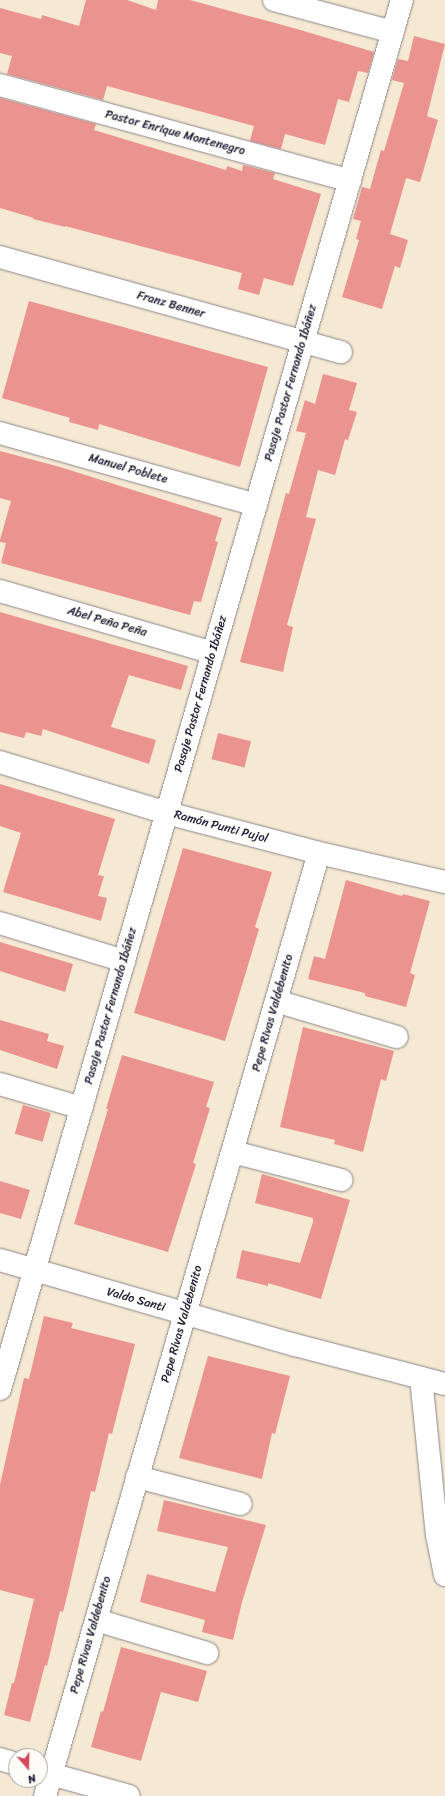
<!DOCTYPE html>
<meta charset="utf-8">
<style>
body{margin:0}
#map{position:relative;width:445px;height:1796px;overflow:hidden;background:#f5e9d4;font-family:Sriracha,sans-serif}
div>[style]{position:absolute}
[style*='--x']{left:calc(var(--x)*1px);top:calc(var(--y)*1px);width:calc(var(--w)*1px);rotate:calc(var(--a)*1deg)}
.building>*{inset:0;background:#ea938f;transform-origin:0 0}
.roads{filter:drop-shadow(0 0 1px #8c8688) drop-shadow(0 0 1px #8c8688)}
.minor>*{height:22px;margin:-11px;padding:0 11px;transform-origin:11px;border-radius:11px;background:#fff}
span{translate:-50% -50%;white-space:nowrap;text-align:center;line-height:1.15;-webkit-text-stroke:3.5px #fdfcf7;paint-order:stroke}
.street-label{font-size:12px;color:#22223b}
.north{position:absolute;left:8px;top:1748px;width:40px;height:40px;box-sizing:border-box;background:#fdfcf7;border:1px solid #a5a5ac;border-radius:50%;rotate:160deg;font-size:11px;font-weight:700;line-height:16px;text-align:center;color:#22223b}
.north::after{content:'';display:block;margin:auto;width:14px;height:18px;background:#d1495b;clip-path:polygon(50% 0,100% 100%,50% 72%,0 100%)}
</style>
<div id="map">
<div class="building">
<i style="clip-path:polygon(86px 0,127px 0,156px 10px,158px 0,190px 0,297px 29px,374px 52px,368px 73px,358px 71px,349px 102px,338px 99px,325px 145px,285px 134px,281px 149px,250px 141px,254px 126px,107px 86px,103px 100px,7px 74px,12px 56px,0 53px,0 8px,41px 19px,42px 15px,79px 26px)"></i>
<i style="clip-path:polygon(414px 36px,445px 44px,427px 116px,438px 120px,420px 182px,406px 178px,390px 234px,408px 240px,400px 268px,395px 266px,382px 309px,342px 297px,359px 240px,356px 239px,361px 221px,353px 219px,362px 187px,370px 189px,381px 150px,384px 151px,404px 83px,392px 80px,398px 59px,408px 61px)"></i>
<i style="clip-path:polygon(0 98px,96px 124px,94px 130px,226px 170px,227px 166px,242px 171px,243px 165px,275px 173px,273px 179px,321px 194px,293px 286px,264px 278px,259px 295px,238px 289px,242px 273px,65px 226px,65px 227px,33px 219px,34px 218px,0 208px)"></i>
<i style="clip-path:polygon(29px 301px,268px 367px,240px 467px,99px 424px,98px 430px,69px 422px,70px 418px,2px 398px)"></i>
<i style="clip-path:polygon(323px 374px,357px 383px,349px 410px,357px 412px,348px 440px,345px 439px,335px 475px,318px 470px,306px 517px,316px 519px,287px 625px,293px 627px,283px 672px,240px 662px,286px 493px,289px 494px,306px 433px,296px 431px,305px 400px,315px 404px)"></i>
<i style="clip-path:polygon(0 451px,60px 467px,222px 518px,215px 541px,218px 542px,201px 602px,194px 601px,190px 615px,1px 563px,6px 543px,0 542px,0 540px,11px 501px,0 498px)"></i>
<i style="clip-path:polygon(0 612px,188px 666px,181px 690px,129px 675px,111px 727px,156px 740px,149px 764px,43px 729px,41px 736px,26px 732px,24px 738px,0 732px)"></i>
<i style="left:218px;top:733px;width:34px;height:27px;rotate:14deg"></i>
<i style="clip-path:polygon(0 784px,115px 819px,98px 875px,104px 876px,98px 896px,107px 898px,101px 921px,3px 892px,21px 833px,0 826px)"></i>
<i style="clip-path:polygon(183px 848px,272px 872px,255px 927px,259px 929px,225px 1041px,134px 1013px)"></i>
<i style="clip-path:polygon(346px 880px,402px 896px,403px 894px,430px 901px,410px 973px,415px 975px,406px 1007px,365px 996px,365px 993px,308px 979px,314px 956px,325px 959px)"></i>
<i style="clip-path:polygon(0 942px,73px 964px,65px 992px,0 971px)"></i>
<i style="clip-path:polygon(0 1020px,49px 1034px,47px 1041px,64px 1046px,57px 1069px,0 1050px)"></i>
<i style="clip-path:polygon(303px 1027px,394px 1051px,386px 1081px,381px 1079px,363px 1152px,334px 1144px,335px 1140px,280px 1127px)"></i>
<i style="clip-path:polygon(122px 1055px,214px 1082px,206px 1107px,210px 1108px,193px 1163px,196px 1164px,168px 1252px,74px 1224px,108px 1109px,106px 1109px)"></i>
<i style="left:23px;top:1105px;width:29px;height:30px;rotate:16deg"></i>
<i style="clip-path:polygon(262px 1174px,350px 1200px,321px 1299px,268px 1283px,268px 1286px,236px 1278px,242px 1250px,300px 1263px,313px 1222px,313px 1218px,255px 1203px)"></i>
<i style="clip-path:polygon(0 1181px,30px 1190px,21px 1219px,0 1213px)"></i>
<i style="clip-path:polygon(44px 1316px,73px 1323px,71px 1328px,135px 1344px,112px 1434px,109px 1433px,95px 1492px,91px 1491px,69px 1588px,63px 1612px,60px 1611px,47px 1666px,45px 1665px,30px 1722px,4px 1715px,12px 1683px,14px 1683px,34px 1599px,0 1590px,0 1485px,24px 1378px,29px 1379px)"></i>
<i style="clip-path:polygon(208px 1356px,290px 1376px,275px 1434px,272px 1433px,262px 1479px,179px 1458px)"></i>
<i style="clip-path:polygon(164px 1500px,266px 1525px,242px 1602px,233px 1640px,202px 1632px,205px 1620px,140px 1602px,147px 1574px,215px 1592px,228px 1547px,157px 1531px)"></i>
<i style="clip-path:polygon(121px 1647px,207px 1671px,198px 1702px,161px 1692px,141px 1761px,91px 1747px,101px 1711px,103px 1712px)"></i>
</div>
<div class="roads">
<div class="minor">
<i style="--x:274;--y:0;--w:123;--a:15.1"></i>
<i style="--x:0;--y:85;--w:363;--a:15.3"></i>
<i style="--x:0;--y:257;--w:354;--a:15.6"></i>
<i style="--x:0;--y:433;--w:266;--a:15.7"></i>
<i style="--x:0;--y:591;--w:222;--a:16.2"></i>
<i style="--x:0;--y:762;--w:175;--a:17"></i>
<i style="--x:167;--y:813;--w:157;--a:14.7"></i>
<i style="--x:319;--y:853;--w:129;--a:13"></i>
<i style="--x:0;--y:923;--w:130;--a:17"></i>
<i style="--x:276;--y:1001;--w:126;--a:16.6"></i>
<i style="--x:0;--y:1084;--w:85;--a:16.3"></i>
<i style="--x:233;--y:1152;--w:112;--a:14.5"></i>
<i style="--x:0;--y:1260;--w:307;--a:16.1"></i>
<i style="--x:295;--y:1345;--w:155;--a:14.6"></i>
<i style="--x:421;--y:1378;--w:158;--a:84.2"></i>
<i style="--x:437;--y:1535;--w:41;--a:78.7"></i>
<i style="--x:0;--y:1389;--w:1446;--a:-73.86"></i>
<i style="--x:137;--y:1477;--w:107;--a:14.6"></i>
<i style="--x:96;--y:1620;--w:116;--a:16.6"></i>
<i style="--x:0;--y:1759;--w:17;--a:17"></i>
<i style="--x:40;--y:1771;--w:92;--a:15.7"></i>
<i style="--x:45;--y:1796;--w:982;--a:-73.8"></i>
</div>
</div>
<div class="street-label">
<span style="left:175px;top:133px;rotate:15deg">Pastor Enrique Montenegro</span>
<span style="left:171px;top:305px;rotate:16deg">Franz Benner</span>
<span style="left:291px;top:383px;rotate:-74deg">Pasaje Pastor Fernando Ibáñez</span>
<span style="left:128px;top:469px;rotate:16deg">Manuel Poblete</span>
<span style="left:107px;top:622px;rotate:16deg">Abel Peña Peña</span>
<span style="left:201px;top:694px;rotate:-74deg">Pasaje Pastor Fernando Ibáñez</span>
<span style="left:221px;top:827px;rotate:15deg">Ramón Punti Pujol</span>
<span style="left:111px;top:1006px;rotate:-74deg">Pasaje Pastor Fernando Ibáñez</span>
<span style="left:273px;top:1013px;rotate:-74deg">Pepe Rivas Valdebenito</span>
<span style="left:136px;top:1300px;rotate:16deg">Valdo Santi</span>
<span style="left:182px;top:1324px;rotate:-74deg">Pepe Rivas Valdebenito</span>
<span style="left:91px;top:1635px;rotate:-74deg">Pepe Rivas Valdebenito</span>
</div>
<div class="north">N</div>
</div>
